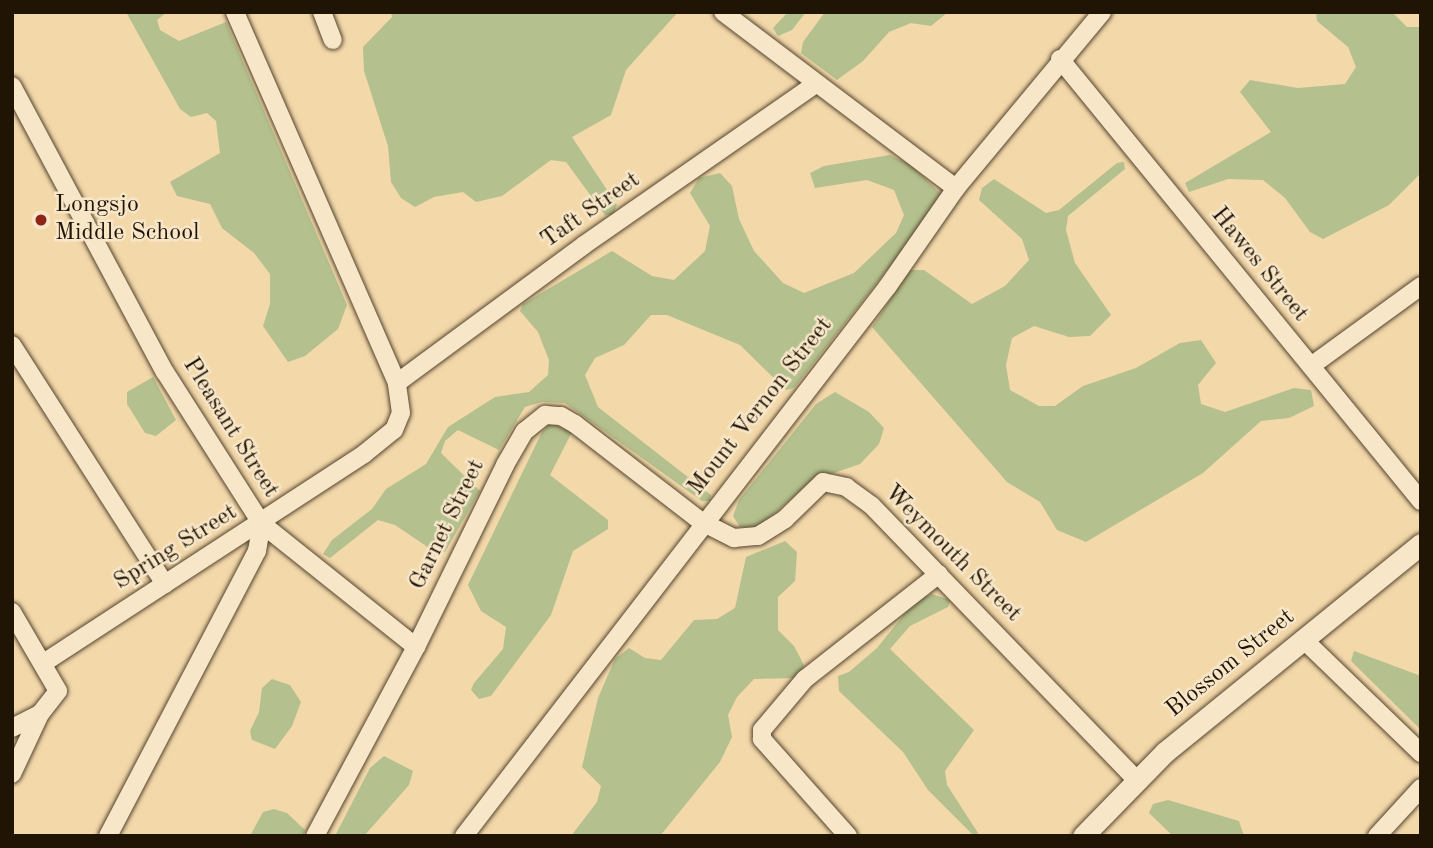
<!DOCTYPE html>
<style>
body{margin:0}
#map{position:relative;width:1433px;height:848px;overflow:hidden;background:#f3d8aa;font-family:"Old Standard TT",serif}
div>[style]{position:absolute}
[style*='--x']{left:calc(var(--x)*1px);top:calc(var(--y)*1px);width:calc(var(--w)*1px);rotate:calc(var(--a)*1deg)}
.green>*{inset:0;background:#b4c08d}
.roads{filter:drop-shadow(0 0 2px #55452e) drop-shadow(0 0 2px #55452e)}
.minor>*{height:18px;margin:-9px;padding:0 9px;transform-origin:9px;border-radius:9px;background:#f7e6c8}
.tertiary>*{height:21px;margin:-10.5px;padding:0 10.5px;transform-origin:10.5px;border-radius:10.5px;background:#f7e6c8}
.dots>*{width:19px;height:19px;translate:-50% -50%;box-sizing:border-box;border:4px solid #f7e6c8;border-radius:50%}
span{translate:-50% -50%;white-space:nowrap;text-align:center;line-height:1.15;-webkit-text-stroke:5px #f7e6c8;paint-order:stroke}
.poi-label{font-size:24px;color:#201405}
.left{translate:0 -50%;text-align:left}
.street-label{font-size:24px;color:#201405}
.frame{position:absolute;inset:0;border:14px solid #201405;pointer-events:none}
</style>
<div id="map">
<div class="green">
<i style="clip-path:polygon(126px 12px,167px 12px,157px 20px,160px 30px,179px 41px,226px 22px,347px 305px,338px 329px,305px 356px,288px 362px,263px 326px,270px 304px,270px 274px,254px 253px,222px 228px,210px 204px,177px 196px,170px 182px,220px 153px,216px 121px,207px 113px,191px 117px,180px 109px)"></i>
<i style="clip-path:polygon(391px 12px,678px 12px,626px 70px,611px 115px,572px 137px,617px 205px,613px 215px,605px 215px,566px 162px,551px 160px,502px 196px,476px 202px,463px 192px,434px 197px,415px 207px,401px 198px,391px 182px,388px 146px,364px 71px,363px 47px,392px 17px)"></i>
<i style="clip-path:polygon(788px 12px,806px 12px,792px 30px,778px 36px,773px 28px)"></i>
<i style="clip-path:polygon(825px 12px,948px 12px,931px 26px,911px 23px,889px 32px,863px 61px,837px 80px,801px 53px,803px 42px)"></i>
<i style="clip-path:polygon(1316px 12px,1392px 12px,1407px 27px,1421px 27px,1421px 173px,1389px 205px,1323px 239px,1310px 232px,1285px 198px,1263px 180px,1228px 179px,1189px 192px,1185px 183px,1271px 132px,1240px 92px,1250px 80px,1298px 88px,1345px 84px,1356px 67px,1348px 47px,1317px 21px)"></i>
<i style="clip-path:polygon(890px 155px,911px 165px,941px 194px,939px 204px,794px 388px,786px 390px,740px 345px,667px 315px,651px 315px,624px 345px,595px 358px,585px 375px,598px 407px,711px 495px,710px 501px,702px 501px,565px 403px,542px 402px,525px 407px,499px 450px,458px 430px,445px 441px,441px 453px,480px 491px,445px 552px,435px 552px,395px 525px,378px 520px,330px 558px,323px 554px,332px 540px,372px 509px,386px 489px,426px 464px,448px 427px,495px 397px,529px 392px,548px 375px,549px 360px,538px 332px,520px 311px,523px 304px,612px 251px,652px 276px,674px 280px,705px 251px,710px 226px,690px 193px,699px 178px,720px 173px,732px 186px,739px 219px,754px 251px,783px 283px,804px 293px,854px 273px,896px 233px,904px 215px,894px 190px,867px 180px,815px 188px,810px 173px,824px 166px)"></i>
<i style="clip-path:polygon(1124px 162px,1125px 169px,1068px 216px,1066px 230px,1075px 263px,1111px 315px,1090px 336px,1069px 337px,1034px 326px,1012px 338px,1006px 365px,1010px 390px,1039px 406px,1055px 406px,1083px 386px,1136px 368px,1180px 343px,1201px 340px,1216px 363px,1198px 385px,1201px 404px,1225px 412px,1294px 388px,1311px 390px,1314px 406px,1289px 418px,1261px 421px,1203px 473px,1086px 542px,1057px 530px,1040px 502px,1007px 482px,872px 327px,910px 270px,924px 270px,972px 304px,1005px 286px,1029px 260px,1022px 239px,979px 200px,982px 188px,994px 179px,1046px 213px,1059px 210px,1117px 163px)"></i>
<i style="clip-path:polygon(153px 377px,176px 420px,156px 436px,145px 433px,127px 404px,127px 392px)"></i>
<i style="clip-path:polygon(835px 392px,869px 412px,884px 428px,879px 444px,860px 464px,811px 481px,765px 522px,752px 528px,740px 527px,733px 516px,739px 500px,816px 404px)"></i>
<i style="clip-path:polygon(551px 423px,572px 432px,550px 475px,608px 520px,608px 529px,573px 551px,551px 615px,491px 696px,479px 699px,471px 690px,474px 683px,503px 649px,506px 627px,481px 611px,468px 585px,542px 432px)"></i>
<i style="clip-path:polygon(785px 541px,797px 552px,796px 567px,795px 581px,778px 597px,778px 630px,794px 646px,804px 665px,798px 678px,754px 679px,737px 697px,728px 715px,732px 737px,720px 762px,660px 836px,571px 836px,597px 802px,601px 786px,582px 767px,598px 698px,615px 659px,629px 648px,645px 658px,661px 660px,694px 620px,717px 619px,735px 608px,746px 557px)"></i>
<i style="clip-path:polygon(932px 594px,950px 600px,948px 607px,910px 626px,890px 649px,974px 730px,945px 771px,947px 785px,978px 833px,974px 836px,928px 790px,903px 752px,839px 691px,838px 676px,849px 672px,877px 648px,913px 603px)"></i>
<i style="clip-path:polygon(1354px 651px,1421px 676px,1421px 730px,1351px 661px)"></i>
<i style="clip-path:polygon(272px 679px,290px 685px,301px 702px,292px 726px,275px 749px,252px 740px,250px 731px,259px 712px,262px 688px)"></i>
<i style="clip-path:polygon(384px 756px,413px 771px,409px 785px,364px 836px,335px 836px,370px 768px)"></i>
<i style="clip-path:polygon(1168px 800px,1239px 821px,1244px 836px,1173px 836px,1149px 813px,1153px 804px)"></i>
<i style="clip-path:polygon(274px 809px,287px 813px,305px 830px,303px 836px,250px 836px,263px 812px)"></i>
</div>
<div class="roads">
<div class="minor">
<i style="--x:322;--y:12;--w:30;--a:69"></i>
<i style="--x:723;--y:12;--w:292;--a:37.1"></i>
<i style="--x:1060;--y:59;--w:571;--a:50.76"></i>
<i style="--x:12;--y:86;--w:324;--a:61.9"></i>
<i style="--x:165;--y:372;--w:180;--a:57.5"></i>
<i style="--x:262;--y:524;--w:197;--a:38.6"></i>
<i style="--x:12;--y:345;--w:284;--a:57.4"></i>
<i style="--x:1311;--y:366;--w:136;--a:-36"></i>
<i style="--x:397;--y:383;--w:232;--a:-36.4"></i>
<i style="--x:584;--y:245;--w:282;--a:-34.8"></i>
<i style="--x:12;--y:612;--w:91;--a:59.8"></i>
<i style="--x:58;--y:691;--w:29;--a:128"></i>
<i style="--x:40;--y:714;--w:66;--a:115"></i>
<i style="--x:1303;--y:639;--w:164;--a:44"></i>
<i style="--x:45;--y:662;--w:381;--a:-33.1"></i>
<i style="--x:364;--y:454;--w:38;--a:-39"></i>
<i style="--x:394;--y:430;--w:18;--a:-68"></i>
<i style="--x:401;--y:413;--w:30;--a:-98"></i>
<i style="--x:397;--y:383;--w:405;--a:-113.6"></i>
<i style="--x:12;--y:728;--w:31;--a:-27"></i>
<i style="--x:108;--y:836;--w:322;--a:-62.4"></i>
<i style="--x:257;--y:551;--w:27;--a:-80"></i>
<i style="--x:315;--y:836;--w:214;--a:-61.9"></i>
<i style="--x:416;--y:647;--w:203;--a:-63.9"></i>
<i style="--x:505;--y:465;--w:39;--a:-60"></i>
<i style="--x:525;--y:431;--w:26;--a:-39"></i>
<i style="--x:545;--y:415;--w:16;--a:4"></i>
<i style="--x:561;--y:416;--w:16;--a:30"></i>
<i style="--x:575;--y:424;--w:160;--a:37.7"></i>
<i style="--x:702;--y:522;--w:36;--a:27"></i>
<i style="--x:734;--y:538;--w:24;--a:-5"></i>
<i style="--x:758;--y:536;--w:32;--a:-32"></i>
<i style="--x:785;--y:519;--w:53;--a:-44.2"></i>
<i style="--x:823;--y:482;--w:24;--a:12"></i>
<i style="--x:846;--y:487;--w:32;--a:36"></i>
<i style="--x:872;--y:506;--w:381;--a:46"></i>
<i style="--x:464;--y:836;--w:694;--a:-52.37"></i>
<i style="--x:888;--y:286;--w:119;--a:-55.2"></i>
<i style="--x:956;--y:188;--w:229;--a:-50.3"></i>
<i style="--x:848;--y:836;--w:130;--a:-131.6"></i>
<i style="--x:762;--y:739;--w:9;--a:-90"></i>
<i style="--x:762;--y:730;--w:67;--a:-49.9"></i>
<i style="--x:805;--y:679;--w:170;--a:-38.1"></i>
<i style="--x:1377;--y:836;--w:65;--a:-47.5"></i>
</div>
<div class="tertiary">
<i style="--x:1083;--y:836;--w:117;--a:-45.7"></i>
<i style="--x:1165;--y:752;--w:330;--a:-39.1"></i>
</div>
</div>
<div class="dots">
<i style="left:41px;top:220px;background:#8f2418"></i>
</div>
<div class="poi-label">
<span class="left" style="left:55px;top:220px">Longsjo<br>Middle School</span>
</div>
<div class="street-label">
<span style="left:591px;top:211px;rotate:-35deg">Taft Street</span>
<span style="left:1259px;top:265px;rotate:51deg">Hawes Street</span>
<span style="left:761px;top:407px;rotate:-52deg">Mount Vernon Street</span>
<span style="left:230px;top:428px;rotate:58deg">Pleasant Street</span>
<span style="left:448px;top:525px;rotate:-64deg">Garnet Street</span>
<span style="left:176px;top:548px;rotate:-32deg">Spring Street</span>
<span style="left:952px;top:554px;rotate:45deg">Weymouth Street</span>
<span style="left:1231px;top:664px;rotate:-39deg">Blossom Street</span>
</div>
<div class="frame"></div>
</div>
